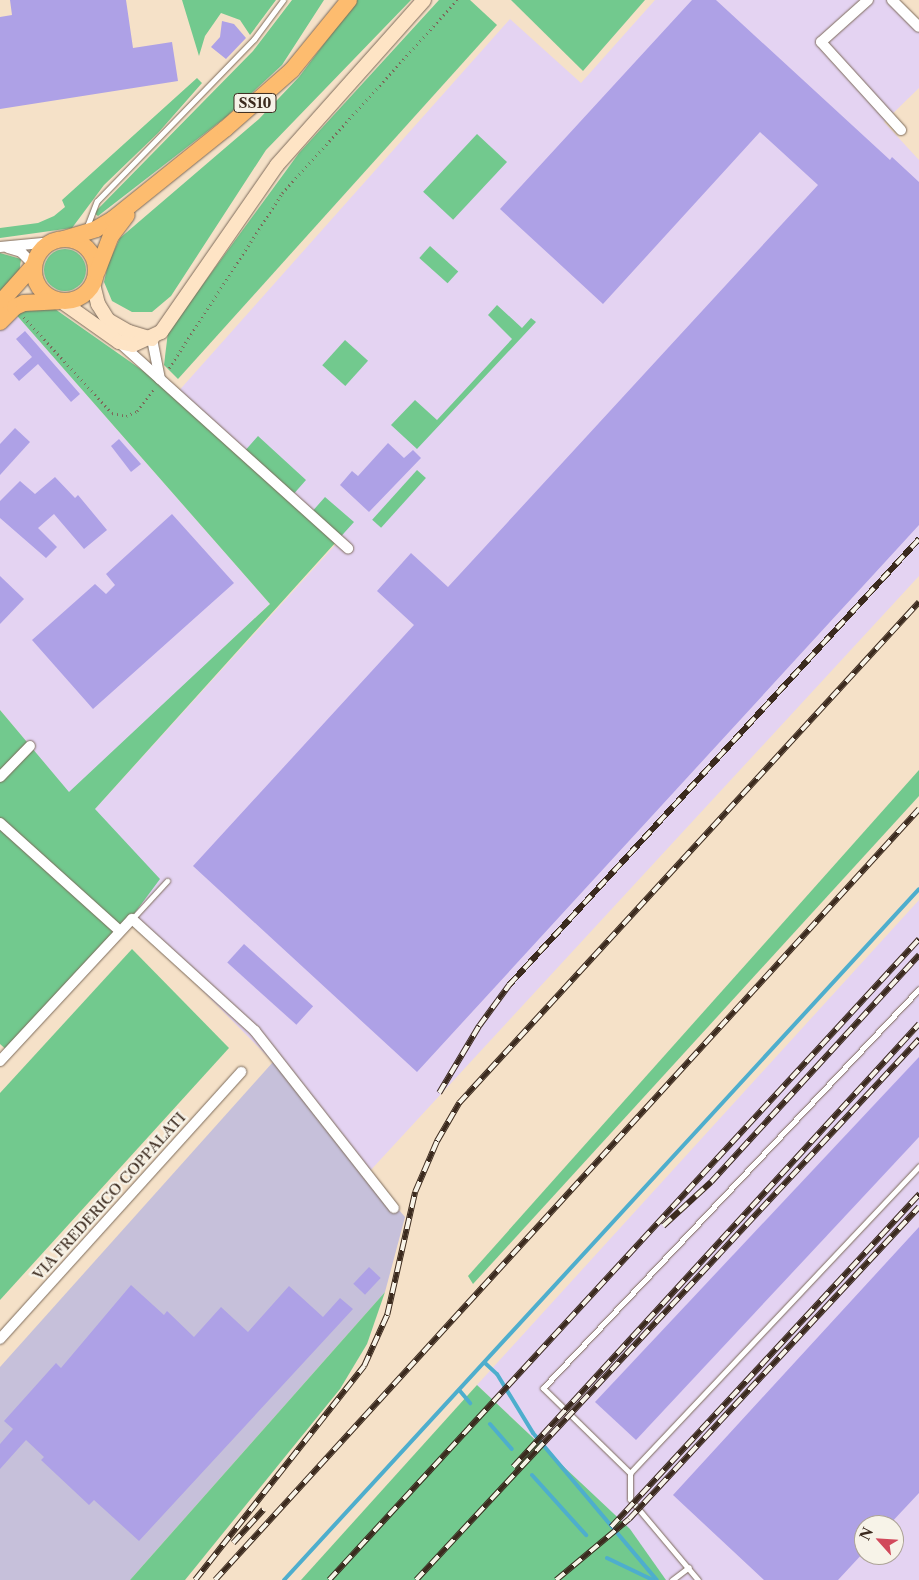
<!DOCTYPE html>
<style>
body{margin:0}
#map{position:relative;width:919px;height:1580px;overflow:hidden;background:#f5e1c8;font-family:"Libre Caslon Text",serif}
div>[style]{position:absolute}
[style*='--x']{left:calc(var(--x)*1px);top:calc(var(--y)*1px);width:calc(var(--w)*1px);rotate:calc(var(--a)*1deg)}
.built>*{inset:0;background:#e4d3f2}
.industrial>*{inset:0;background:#c6c0da}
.green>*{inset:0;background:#72c98e;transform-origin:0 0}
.round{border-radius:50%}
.stream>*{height:4px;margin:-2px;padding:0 2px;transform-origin:2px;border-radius:2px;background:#4eaecd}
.building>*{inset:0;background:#aea1e6;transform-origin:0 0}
.path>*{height:2.5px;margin-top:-1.25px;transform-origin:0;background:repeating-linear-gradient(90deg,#7c6a5a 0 1px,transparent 0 5px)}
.roads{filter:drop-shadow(0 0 1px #7c6a5a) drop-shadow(0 0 1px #7c6a5a)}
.lane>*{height:5px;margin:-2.5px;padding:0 2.5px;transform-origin:2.5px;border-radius:2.5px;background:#fff}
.street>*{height:10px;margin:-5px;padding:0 5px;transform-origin:5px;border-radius:5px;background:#fff}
.secondary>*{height:14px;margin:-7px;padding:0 7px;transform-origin:7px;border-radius:7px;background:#fee4c5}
.primary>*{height:16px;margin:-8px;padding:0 8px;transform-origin:8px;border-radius:8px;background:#fdbc6f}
.primary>.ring{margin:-8px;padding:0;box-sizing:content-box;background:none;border:16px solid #fdbc6f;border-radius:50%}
.rail>*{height:5.5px;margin-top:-2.75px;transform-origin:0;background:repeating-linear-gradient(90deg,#f7f3e8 0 11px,#3b2a1e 0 22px);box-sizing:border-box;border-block:1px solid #3b2a1e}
span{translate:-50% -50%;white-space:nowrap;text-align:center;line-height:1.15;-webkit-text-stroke:4.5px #f7f3e8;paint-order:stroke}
.shield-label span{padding:1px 4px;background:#f7f3e8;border:1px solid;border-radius:4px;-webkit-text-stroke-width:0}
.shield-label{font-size:14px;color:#3b2a1e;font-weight:700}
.street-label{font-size:15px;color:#3b2a1e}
.north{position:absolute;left:854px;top:1515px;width:50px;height:50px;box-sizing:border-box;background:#f7f3e8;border:1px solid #aca397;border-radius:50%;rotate:296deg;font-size:14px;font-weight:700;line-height:20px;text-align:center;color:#3b2a1e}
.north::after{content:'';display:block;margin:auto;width:18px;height:22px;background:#d1495b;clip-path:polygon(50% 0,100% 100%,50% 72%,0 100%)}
</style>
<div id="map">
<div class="built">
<i style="clip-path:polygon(655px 0,891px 0,919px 30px,919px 88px,884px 122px,919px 160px,919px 576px,369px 1172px,273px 1062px,131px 918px,95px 809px,338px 542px,176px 394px,510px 19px,581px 83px)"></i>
<i style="clip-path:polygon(13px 311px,270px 604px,69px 793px,0 710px,0 325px)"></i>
<i style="clip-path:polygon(evenodd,919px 900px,919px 1580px,575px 1580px,629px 1529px,477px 1385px,919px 900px,864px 1525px,894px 1525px,894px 1555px,864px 1555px,864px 1525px)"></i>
</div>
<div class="industrial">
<i style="clip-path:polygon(273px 1062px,405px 1217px,385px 1292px,130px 1580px,0 1580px,0 1367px)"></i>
</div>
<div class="green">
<i style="clip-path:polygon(182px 0,276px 0,250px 35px,240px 20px,221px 13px,205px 36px,199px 56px)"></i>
<i style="clip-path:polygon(292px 0,324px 0,282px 65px,226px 117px,98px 216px,94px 213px,253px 51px)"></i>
<i style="clip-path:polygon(357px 0,411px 0,266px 150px,171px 296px,152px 312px,132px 312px,112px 301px,104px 282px,108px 264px,120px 238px,259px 119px,299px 77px)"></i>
<i style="clip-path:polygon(439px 0,470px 0,497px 25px,178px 379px,164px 365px,168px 332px,299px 153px)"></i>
<i style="clip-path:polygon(511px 0,645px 0,583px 71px)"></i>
<i style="clip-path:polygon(197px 78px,202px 83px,158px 133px,104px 185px,72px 228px,0 238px,0 228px,38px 223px,54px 216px,65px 207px,62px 200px)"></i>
<i style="left:477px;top:134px;width:41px;height:79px;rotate:43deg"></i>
<i style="left:430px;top:246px;width:38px;height:16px;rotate:42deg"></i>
<i class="round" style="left:44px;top:249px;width:42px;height:42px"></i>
<i style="clip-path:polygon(0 253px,21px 259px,19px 274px,0 298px)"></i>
<i style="clip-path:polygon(497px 305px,522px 328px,531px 318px,536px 322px,417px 449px,391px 425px,415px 400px,437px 420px,512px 339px,488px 315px)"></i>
<i style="clip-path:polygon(55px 309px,176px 394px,243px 453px,258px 436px,306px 480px,291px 497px,310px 514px,325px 497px,354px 522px,95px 809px,160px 879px,131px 918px,9px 1052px,0 1044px,0 710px,69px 792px,270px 604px,13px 311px)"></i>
<i style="left:345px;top:340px;width:31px;height:34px;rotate:42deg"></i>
<i style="left:417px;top:470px;width:12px;height:67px;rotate:42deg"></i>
<i style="clip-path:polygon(919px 770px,919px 796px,473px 1284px,468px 1276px)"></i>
<i style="clip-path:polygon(132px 949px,229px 1048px,0 1300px,0 1093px)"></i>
<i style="clip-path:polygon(385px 1292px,367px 1344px,340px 1389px,185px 1580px,130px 1580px)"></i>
<i style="clip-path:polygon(477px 1385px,630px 1529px,666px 1580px,301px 1580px)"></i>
</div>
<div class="stream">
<i style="--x:485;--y:1363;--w:16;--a:43"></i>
<i style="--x:497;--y:1374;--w:69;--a:58.6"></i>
<i style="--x:533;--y:1433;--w:192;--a:49.9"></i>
<i style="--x:460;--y:1391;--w:16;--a:50"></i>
<i style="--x:490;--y:1424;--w:33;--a:49"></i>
<i style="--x:532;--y:1475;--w:81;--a:48"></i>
<i style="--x:607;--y:1558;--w:51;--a:25.6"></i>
<i style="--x:284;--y:1580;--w:938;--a:-47.42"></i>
</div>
<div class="building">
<i style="clip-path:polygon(10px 0,126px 0,133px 48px,172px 42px,178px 81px,0 109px,0 17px,12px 15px)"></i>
<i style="clip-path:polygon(692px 0,716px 0,890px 160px,892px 157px,919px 182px,919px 525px,417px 1072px,193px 866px,414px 625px,377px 591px,411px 553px,448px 587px,818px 185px,760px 132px,603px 304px,500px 209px)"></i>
<i style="clip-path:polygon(222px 21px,234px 24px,246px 38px,226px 59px,211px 47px,220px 37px)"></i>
<i style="clip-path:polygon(25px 331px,80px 394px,71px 402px,38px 364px,19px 381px,13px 374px,32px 357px,16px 339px)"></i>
<i style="clip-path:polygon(15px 428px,30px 442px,0 475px,0 444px)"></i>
<i style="clip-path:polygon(119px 439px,141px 464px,131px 472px,111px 446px)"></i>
<i style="clip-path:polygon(388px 443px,404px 458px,413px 450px,421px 458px,369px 512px,340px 485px,352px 471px,358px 476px)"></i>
<i style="clip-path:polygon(55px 477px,75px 498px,78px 495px,107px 530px,84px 549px,54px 514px,38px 528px,57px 547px,46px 558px,0 518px,0 501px,20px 481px,35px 494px)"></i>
<i style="clip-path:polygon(172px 514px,234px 583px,93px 709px,32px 640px,95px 584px,106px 594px,115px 585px,106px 574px)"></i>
<i style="clip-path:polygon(0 576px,24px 599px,0 624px)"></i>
<i style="left:244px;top:944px;width:93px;height:25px;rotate:42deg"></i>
<i style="clip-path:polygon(919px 1057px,919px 1137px,636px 1440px,595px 1402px)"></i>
<i style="clip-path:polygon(919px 1227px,919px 1493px,889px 1525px,864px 1525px,864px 1552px,838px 1580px,764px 1580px,673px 1495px)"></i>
<i style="left:369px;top:1267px;width:16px;height:23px;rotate:43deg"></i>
<i style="clip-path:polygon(131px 1285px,164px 1315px,167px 1311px,194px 1337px,221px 1307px,248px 1332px,289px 1286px,323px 1317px,340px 1298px,353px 1309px,139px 1541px,94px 1500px,89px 1505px,41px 1460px,44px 1457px,26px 1440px,0 1469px,0 1444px,13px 1429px,4px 1421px,56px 1363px,61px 1368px)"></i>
</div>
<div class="path">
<i style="--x:24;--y:317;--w:130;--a:47.5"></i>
<i style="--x:112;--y:413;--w:14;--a:12"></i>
<i style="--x:126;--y:416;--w:12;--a:-24"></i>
<i style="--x:137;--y:411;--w:28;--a:-52"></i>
<i style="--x:169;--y:368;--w:208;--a:-57.1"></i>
<i style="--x:282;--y:193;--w:261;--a:-47.8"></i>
</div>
<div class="roads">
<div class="lane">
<i style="--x:86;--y:229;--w:30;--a:-69"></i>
<i style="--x:97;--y:201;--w:226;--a:-45.9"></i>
<i style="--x:254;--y:39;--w:49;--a:-53.4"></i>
<i style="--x:132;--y:919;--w:52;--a:-47.4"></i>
<i style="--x:919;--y:989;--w:548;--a:133.3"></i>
<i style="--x:543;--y:1388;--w:122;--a:44.3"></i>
<i style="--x:630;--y:1473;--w:422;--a:-46.7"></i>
<i style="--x:630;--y:1473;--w:26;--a:90"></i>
<i style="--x:630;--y:1499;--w:106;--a:50"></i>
<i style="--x:672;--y:1580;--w:21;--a:-37"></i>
</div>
<div class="street">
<i style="--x:868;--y:0;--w:63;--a:138.2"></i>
<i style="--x:821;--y:42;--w:119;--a:47.7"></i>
<i style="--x:892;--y:0;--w:38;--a:45"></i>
<i style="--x:0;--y:247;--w:53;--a:-5.4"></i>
<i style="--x:8;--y:248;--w:14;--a:17"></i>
<i style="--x:21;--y:252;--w:18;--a:45"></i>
<i style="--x:152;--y:339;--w:41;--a:78.7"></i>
<i style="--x:120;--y:343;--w:307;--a:42"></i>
<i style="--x:0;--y:777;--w:43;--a:-45.9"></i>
<i style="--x:0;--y:823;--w:161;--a:42"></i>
<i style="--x:0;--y:1061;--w:194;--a:-47.1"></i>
<i style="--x:132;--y:919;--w:166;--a:42.3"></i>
<i style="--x:255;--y:1031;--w:225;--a:51.9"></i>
<i style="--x:0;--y:1339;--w:360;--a:-47.9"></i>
</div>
<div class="secondary">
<i style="--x:93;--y:284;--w:21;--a:76"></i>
<i style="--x:98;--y:304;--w:19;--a:58"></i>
<i style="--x:108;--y:320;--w:24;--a:30"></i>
<i style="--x:129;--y:332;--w:24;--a:17"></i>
<i style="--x:61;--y:301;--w:71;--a:35.3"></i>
<i style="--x:119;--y:342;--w:14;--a:12"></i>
<i style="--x:133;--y:345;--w:31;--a:-25"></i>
<i style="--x:161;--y:332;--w:203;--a:-55.2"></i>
<i style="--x:277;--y:165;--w:221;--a:-48.3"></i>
</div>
<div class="primary">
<i class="ring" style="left:34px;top:239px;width:46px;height:46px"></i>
<i style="--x:64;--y:239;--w:34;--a:-17"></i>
<i style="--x:96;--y:229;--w:20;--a:-30"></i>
<i style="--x:113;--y:219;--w:144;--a:-38.8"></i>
<i style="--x:225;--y:129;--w:89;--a:-41.4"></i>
<i style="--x:292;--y:70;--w:90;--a:-50.8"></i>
<i style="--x:97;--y:272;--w:39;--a:-69"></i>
<i style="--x:111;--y:236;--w:26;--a:-53"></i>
<i style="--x:0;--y:303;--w:51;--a:-48.2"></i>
<i style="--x:0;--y:322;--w:21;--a:-45"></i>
<i style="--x:15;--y:307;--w:10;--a:-24"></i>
<i style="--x:24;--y:303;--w:34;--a:-3"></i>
</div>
</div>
<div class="rail">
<i style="--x:439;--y:1093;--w:78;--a:-59.2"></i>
<i style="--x:479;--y:1026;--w:51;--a:-53.8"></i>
<i style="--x:509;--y:985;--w:606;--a:-47.41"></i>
<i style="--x:663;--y:1226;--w:65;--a:-42.5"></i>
<i style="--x:711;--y:1182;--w:308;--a:-47.5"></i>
<i style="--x:513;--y:1467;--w:601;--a:-47.5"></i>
<i style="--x:611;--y:1527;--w:454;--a:-47.2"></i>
<i style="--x:233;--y:1543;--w:45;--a:-47.7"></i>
<i style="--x:195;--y:1580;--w:273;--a:-51.7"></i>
<i style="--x:364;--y:1366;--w:56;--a:-65.7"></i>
<i style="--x:387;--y:1315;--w:126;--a:-77.2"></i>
<i style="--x:415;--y:1192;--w:56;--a:-66.7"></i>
<i style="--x:437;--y:1141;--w:44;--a:-59.9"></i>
<i style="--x:459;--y:1103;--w:680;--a:-47.44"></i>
<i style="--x:215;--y:1580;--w:1044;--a:-47.6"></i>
<i style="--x:329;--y:1580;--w:871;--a:-47.37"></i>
<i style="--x:416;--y:1580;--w:739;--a:-47.08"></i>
<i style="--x:556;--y:1580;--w:95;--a:-39.9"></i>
<i style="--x:629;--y:1519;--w:426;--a:-47.1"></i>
</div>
<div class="shield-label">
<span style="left:255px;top:103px">SS10</span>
</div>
<div class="street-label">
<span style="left:109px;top:1196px;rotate:-48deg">VIA FREDERICO COPPALATI</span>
</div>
<div class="north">N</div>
</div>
